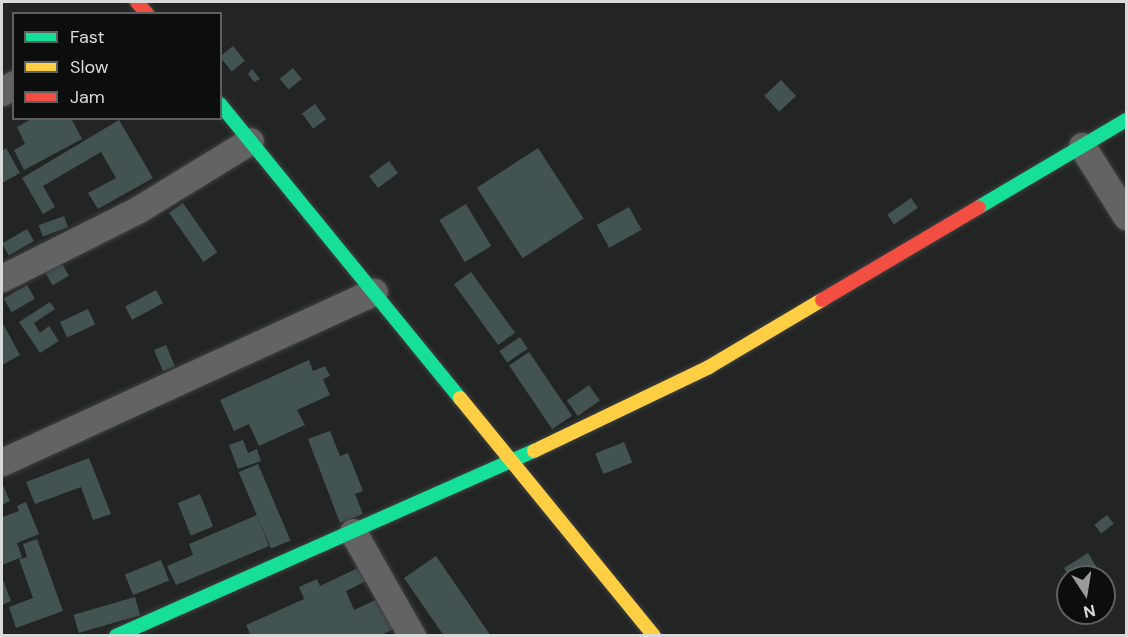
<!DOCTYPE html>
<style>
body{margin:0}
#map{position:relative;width:1128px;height:637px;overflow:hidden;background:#232424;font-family:"DM Sans",sans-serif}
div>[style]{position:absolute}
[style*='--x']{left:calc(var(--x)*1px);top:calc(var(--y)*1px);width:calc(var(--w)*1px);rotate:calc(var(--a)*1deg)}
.building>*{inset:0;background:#425352;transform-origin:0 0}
.roads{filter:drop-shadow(0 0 2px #404141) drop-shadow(0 0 2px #404141)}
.street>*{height:27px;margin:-13.5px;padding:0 13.5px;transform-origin:13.5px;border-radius:13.5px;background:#636363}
.fast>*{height:14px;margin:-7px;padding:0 7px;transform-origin:7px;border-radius:7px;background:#16e098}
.slow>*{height:14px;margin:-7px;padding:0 7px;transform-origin:7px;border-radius:7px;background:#ffcf43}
.jam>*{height:14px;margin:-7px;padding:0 7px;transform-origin:7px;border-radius:7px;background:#f24e42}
span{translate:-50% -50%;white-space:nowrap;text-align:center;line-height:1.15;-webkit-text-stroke:6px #0c0e0e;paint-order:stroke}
.frame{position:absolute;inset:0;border:3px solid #d8dbda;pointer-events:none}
.legend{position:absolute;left:12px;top:12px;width:210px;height:108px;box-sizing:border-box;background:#0c0e0e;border:2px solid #5e6060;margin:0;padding:8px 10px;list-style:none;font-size:18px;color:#d8dbda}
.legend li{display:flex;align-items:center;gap:12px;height:30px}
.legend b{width:30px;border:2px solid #5e6060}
.north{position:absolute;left:1056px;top:565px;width:60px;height:60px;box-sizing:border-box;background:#0c0e0e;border:2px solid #5e6060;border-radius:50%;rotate:168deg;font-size:16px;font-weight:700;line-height:24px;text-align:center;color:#d8dbda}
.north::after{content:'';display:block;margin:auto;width:21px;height:27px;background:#999b9a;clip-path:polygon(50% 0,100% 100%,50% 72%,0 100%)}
</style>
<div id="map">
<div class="building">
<i style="left:233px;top:46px;width:19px;height:17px;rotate:51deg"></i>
<i style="left:293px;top:68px;width:14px;height:17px;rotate:51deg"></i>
<i style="clip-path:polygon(252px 69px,260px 79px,254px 82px,248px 74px)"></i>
<i style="left:781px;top:80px;width:22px;height:23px;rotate:47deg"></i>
<i style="left:315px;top:104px;width:19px;height:16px;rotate:54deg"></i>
<i style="clip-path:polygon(33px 118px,71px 118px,82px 139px,24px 170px,14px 150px,25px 144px,17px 127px)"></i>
<i style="clip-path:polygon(119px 120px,153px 178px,98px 209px,88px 193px,116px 178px,101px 152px,43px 186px,55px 207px,43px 214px,22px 178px)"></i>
<i style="clip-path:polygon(6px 148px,20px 173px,2px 183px,2px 151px)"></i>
<i style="left:538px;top:148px;width:84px;height:73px;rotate:57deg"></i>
<i style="left:389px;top:161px;width:15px;height:25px;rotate:53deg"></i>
<i style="left:911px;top:198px;width:12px;height:29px;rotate:55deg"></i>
<i style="left:183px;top:203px;width:60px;height:17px;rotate:55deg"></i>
<i style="left:466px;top:204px;width:49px;height:31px;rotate:59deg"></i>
<i style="left:629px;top:207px;width:26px;height:37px;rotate:61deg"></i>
<i style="left:64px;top:216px;width:12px;height:27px;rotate:70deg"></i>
<i style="left:27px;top:229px;width:14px;height:29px;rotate:60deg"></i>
<i style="left:61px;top:262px;width:16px;height:19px;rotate:60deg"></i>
<i style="left:471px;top:272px;width:75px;height:21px;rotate:54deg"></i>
<i style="left:27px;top:285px;width:16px;height:27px;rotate:60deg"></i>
<i style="left:156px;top:290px;width:15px;height:35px;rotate:62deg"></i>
<i style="clip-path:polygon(50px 302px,55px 309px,34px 323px,40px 333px,49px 326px,59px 341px,40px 353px,19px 322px)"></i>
<i style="left:88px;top:309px;width:17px;height:31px;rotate:65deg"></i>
<i style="clip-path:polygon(2px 322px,20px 355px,2px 365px)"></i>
<i style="left:520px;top:337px;width:14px;height:25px;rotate:56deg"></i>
<i style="left:166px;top:345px;width:23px;height:13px;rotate:67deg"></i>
<i style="left:529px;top:352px;width:77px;height:24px;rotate:56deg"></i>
<i style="clip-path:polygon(309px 360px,313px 371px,325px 366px,330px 376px,323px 379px,330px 395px,297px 410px,305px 425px,259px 446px,249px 424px,234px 431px,220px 400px)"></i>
<i style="left:589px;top:385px;width:19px;height:27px;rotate:55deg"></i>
<i style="clip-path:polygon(330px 431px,340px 456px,348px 453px,363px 491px,355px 494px,363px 514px,340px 523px,308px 439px)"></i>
<i style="clip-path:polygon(243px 440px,248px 453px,257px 449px,261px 461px,238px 469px,229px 445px)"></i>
<i style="left:624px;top:442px;width:22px;height:31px;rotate:68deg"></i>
<i style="clip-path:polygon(89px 458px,111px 514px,93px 520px,81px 487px,35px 504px,26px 482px)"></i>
<i style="left:258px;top:464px;width:83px;height:21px;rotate:67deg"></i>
<i style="clip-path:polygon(2px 483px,10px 501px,2px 505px)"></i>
<i style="left:200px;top:494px;width:35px;height:24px;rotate:68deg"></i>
<i style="clip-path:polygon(26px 502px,39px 534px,17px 543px,22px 557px,2px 565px,2px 517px,19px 511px,17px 506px)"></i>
<i style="clip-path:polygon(257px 515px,269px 546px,176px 585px,167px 566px,193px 555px,189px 544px)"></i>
<i style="left:1107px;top:515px;width:11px;height:16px;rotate:52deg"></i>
<i style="clip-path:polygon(37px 539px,63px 611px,16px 628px,9px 607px,33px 598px,19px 559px,27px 557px,23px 544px)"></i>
<i style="clip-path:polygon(1088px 553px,1102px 576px,1069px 577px,1064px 568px)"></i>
<i style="clip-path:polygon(436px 556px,491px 636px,444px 636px,404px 578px)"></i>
<i style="left:161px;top:560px;width:22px;height:39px;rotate:68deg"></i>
<i style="clip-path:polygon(362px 566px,368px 580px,346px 591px,354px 610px,382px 597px,396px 628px,379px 636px,251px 636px,246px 625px,304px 599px,299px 587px,317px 579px,320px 586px)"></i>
<i style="clip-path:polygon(2px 577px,11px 601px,2px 605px)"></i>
<i style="left:135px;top:597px;width:19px;height:64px;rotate:74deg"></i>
</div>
<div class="roads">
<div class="street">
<i style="--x:2;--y:92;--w:14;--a:-34"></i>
<i style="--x:1082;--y:146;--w:83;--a:57.8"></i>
<i style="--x:2;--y:278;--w:153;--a:-26.7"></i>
<i style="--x:139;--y:209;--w:130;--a:-31.5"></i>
<i style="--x:2;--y:462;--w:409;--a:-24.6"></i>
<i style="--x:353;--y:532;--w:120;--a:60.4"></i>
</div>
<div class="fast">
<i style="--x:220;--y:104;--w:380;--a:50.8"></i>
<i style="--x:979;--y:207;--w:171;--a:-30.6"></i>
<i style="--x:116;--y:636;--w:457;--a:-23.9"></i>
</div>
<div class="slow">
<i style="--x:460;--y:398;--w:307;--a:50.8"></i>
<i style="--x:534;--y:451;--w:194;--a:-25.6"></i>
<i style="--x:709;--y:367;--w:131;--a:-30.7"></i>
</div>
<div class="jam">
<i style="--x:137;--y:2;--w:16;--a:50"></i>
<i style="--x:822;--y:300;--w:182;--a:-30.6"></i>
</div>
</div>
<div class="frame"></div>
<ul class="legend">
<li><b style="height:8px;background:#16e098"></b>Fast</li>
<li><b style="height:8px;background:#ffcf43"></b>Slow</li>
<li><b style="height:8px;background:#f24e42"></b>Jam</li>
</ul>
<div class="north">N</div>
</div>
